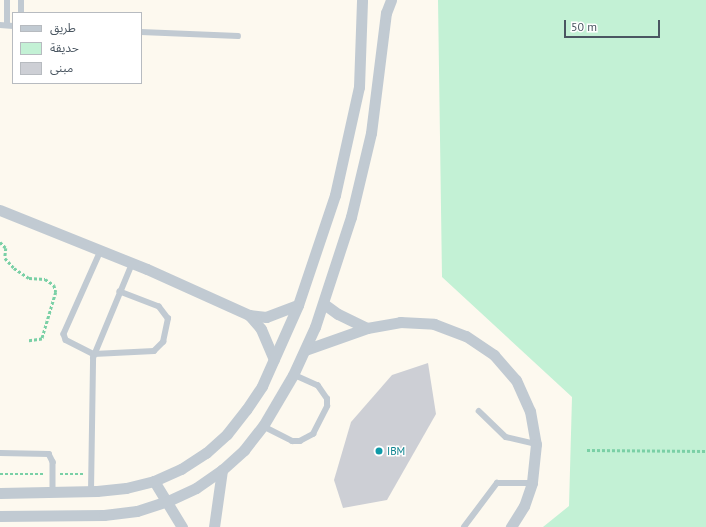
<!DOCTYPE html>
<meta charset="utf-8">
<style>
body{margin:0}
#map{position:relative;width:706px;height:527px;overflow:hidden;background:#f5f3f3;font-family:"PT Sans","Noto Sans Arabic",sans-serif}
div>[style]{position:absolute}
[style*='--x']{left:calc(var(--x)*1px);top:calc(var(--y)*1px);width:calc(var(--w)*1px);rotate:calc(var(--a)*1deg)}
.commercial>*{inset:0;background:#fdf9ef}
.green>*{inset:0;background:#c3f1d5}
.building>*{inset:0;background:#cdcfd5}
.path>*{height:2.5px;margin-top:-1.25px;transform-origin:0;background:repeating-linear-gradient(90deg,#7ad0a6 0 3px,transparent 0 5px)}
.lane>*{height:5.5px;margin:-2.75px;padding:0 2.75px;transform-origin:2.75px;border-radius:2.75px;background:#c1cad2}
.street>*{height:11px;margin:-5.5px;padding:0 5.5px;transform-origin:5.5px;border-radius:5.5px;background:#c1cad2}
.dots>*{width:11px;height:11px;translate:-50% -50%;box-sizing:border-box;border:2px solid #fff;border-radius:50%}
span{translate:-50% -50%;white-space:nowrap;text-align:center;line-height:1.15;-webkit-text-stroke:3px #fff;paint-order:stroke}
.culture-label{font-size:11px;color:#0d838f}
.left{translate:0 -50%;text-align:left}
.legend{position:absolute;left:12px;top:12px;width:130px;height:72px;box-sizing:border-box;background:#fff;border:1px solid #b7bbc0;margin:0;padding:5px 7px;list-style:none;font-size:12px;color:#4a5661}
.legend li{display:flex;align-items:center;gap:8px;height:20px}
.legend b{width:20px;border:1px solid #b7bbc0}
.scale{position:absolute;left:564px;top:20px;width:96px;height:18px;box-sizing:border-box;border:2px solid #4a5661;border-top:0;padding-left:5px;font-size:12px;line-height:14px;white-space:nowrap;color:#4a5661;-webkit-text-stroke:3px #fff;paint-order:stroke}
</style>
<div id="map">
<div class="commercial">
<i style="clip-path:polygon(evenodd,0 0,706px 0,706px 527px,0 527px,0 0,13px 13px,141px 13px,141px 83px,13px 83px,13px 13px)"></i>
</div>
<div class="green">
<i style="clip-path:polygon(438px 0,706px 0,706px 527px,543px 527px,569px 506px,572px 397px,442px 277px)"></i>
</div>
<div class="building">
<i style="clip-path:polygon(428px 363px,436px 414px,387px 500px,343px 508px,334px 480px,351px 422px,392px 375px)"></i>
</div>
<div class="path">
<i style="--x:0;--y:242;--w:8;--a:45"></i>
<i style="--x:6;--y:248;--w:10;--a:96"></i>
<i style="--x:5;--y:258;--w:13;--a:48"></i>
<i style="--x:14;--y:268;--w:18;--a:34"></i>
<i style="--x:29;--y:278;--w:16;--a:4"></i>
<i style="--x:45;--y:279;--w:11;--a:34"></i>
<i style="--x:54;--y:285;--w:7;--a:74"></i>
<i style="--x:56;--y:292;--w:49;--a:106.6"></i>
<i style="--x:42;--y:339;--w:15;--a:172"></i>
<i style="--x:587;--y:450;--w:119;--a:0.5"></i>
<i style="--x:0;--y:474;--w:45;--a:0"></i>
<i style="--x:60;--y:474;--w:23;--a:0"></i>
</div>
<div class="lane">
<i style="--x:21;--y:13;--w:13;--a:-90"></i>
<i style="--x:0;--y:25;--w:13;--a:4"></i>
<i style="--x:7;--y:25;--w:25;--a:-90"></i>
<i style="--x:141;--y:32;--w:97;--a:2.4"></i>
<i style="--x:101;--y:251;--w:91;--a:114"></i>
<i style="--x:64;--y:334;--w:6;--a:72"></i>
<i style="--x:66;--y:340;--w:31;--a:27"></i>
<i style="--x:94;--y:354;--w:60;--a:-2.9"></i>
<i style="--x:154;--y:351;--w:13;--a:-45"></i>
<i style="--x:163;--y:342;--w:24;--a:-78"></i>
<i style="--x:168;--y:319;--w:15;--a:-127"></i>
<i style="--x:159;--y:307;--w:42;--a:-159"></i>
<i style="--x:479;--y:411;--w:37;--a:44"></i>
<i style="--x:506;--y:437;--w:31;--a:13"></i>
<i style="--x:263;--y:426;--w:33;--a:27"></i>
<i style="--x:292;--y:441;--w:8;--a:0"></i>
<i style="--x:300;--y:441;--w:15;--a:-28"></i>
<i style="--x:313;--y:434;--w:31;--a:-63"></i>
<i style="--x:327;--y:406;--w:7;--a:-90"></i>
<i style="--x:327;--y:399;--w:16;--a:-125"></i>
<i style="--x:318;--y:386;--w:27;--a:-156"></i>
<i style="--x:0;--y:453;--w:49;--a:1.2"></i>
<i style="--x:49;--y:454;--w:9;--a:63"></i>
<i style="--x:53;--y:462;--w:30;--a:90"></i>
<i style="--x:91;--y:491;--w:133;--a:-89.1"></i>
<i style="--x:93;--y:358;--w:102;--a:-67.5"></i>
<i style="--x:464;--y:527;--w:55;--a:-53.1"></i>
<i style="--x:497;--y:483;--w:35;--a:0"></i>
</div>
<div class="street">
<i style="--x:0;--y:210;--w:158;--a:21.9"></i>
<i style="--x:147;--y:269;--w:112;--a:24.3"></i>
<i style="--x:249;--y:315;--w:17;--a:7"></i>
<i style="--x:266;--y:317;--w:34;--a:-21"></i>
<i style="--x:324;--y:304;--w:17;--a:36"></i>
<i style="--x:338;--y:314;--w:32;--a:26"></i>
<i style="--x:249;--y:315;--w:18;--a:49"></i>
<i style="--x:261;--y:329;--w:33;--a:67"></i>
<i style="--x:305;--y:350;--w:66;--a:-19.5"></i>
<i style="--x:367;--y:328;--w:34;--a:-10"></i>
<i style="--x:400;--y:322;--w:34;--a:3"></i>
<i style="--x:434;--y:324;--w:34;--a:21"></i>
<i style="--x:466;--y:336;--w:34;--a:34"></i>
<i style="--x:494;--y:355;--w:33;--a:49"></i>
<i style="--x:516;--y:380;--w:34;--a:66"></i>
<i style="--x:530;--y:411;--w:34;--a:80"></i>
<i style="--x:536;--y:444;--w:39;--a:96"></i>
<i style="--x:532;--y:483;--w:24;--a:109"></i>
<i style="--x:524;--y:506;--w:25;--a:122"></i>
<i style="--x:154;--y:481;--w:54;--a:58.7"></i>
<i style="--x:0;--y:493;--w:97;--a:-1.2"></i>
<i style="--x:97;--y:491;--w:29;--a:-6"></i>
<i style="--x:126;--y:488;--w:29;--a:-14"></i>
<i style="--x:154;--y:481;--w:30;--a:-24"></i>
<i style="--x:181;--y:469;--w:30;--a:-33"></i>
<i style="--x:206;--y:453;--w:28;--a:-42"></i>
<i style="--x:227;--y:434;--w:31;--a:-52"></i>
<i style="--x:246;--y:410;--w:29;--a:-56"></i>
<i style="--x:262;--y:386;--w:89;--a:-66"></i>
<i style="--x:298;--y:305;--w:116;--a:-71.4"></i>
<i style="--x:335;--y:195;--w:111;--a:-77.5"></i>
<i style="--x:359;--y:87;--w:87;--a:-88"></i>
<i style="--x:0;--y:516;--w:104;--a:-0.6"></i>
<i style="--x:104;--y:515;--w:33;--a:-7"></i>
<i style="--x:137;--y:511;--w:33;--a:-18"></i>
<i style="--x:168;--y:501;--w:31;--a:-25"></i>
<i style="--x:196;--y:488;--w:32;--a:-35"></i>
<i style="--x:222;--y:470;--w:30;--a:-42"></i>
<i style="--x:244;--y:450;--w:31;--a:-52"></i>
<i style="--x:263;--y:426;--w:59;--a:-59.5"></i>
<i style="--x:293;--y:375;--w:53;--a:-65.4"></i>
<i style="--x:315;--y:327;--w:116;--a:-71.9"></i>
<i style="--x:351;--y:217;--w:86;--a:-76.6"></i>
<i style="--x:371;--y:133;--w:121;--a:-82.9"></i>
<i style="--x:386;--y:13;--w:14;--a:-69"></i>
<i style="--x:214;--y:527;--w:58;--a:-82"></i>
</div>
<div class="dots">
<i style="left:379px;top:451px;background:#0f9aa8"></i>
</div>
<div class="culture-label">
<span class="left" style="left:387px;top:451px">IBM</span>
</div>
<ul class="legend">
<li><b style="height:5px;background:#c1cad2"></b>طريق</li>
<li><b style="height:11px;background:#c3f1d5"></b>حديقة</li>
<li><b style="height:11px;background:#cdcfd5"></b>مبنى</li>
</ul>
<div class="scale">50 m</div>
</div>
